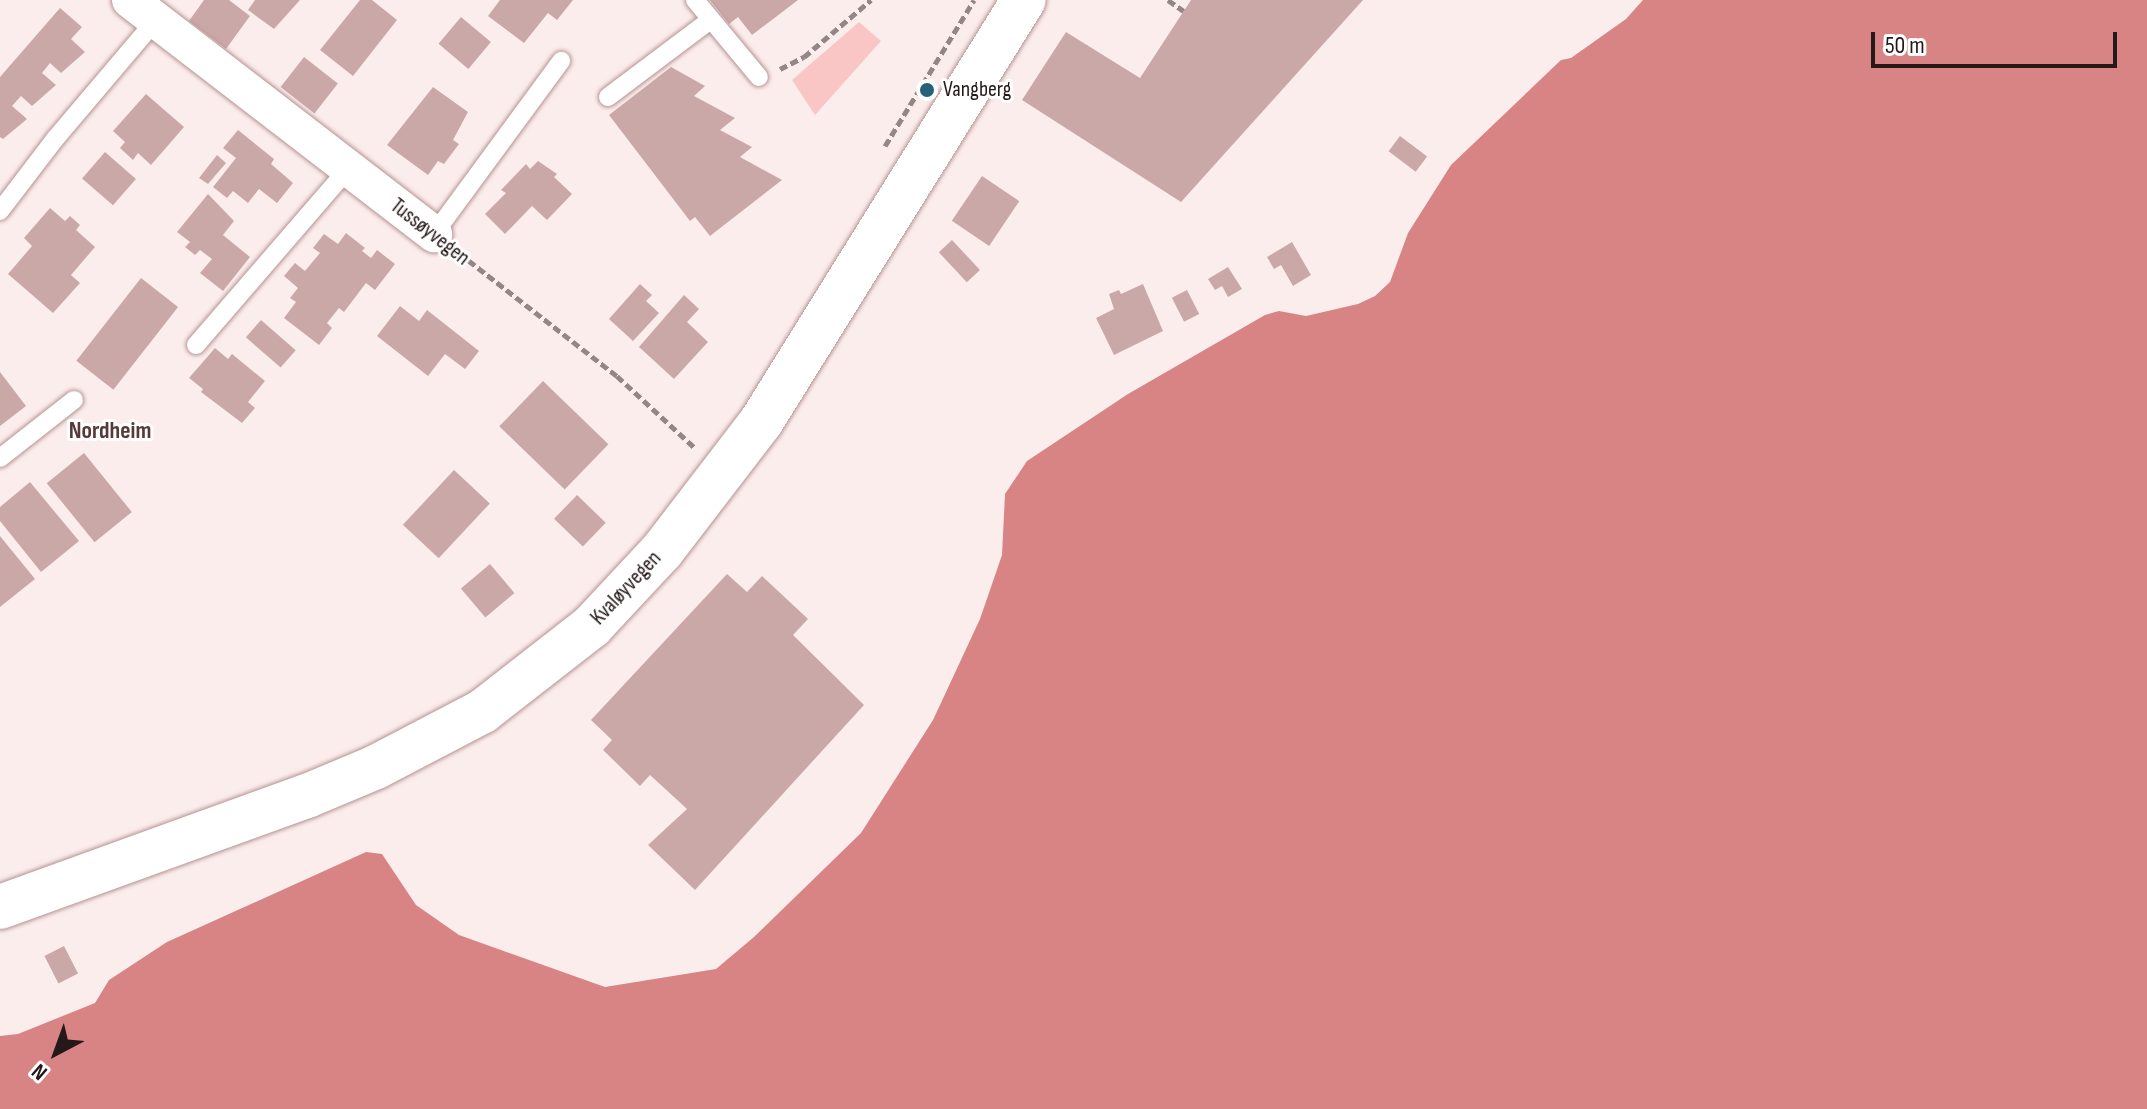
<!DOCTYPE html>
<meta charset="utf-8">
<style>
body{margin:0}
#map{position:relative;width:2147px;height:1109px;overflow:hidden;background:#fceded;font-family:"Sofia Sans Condensed",sans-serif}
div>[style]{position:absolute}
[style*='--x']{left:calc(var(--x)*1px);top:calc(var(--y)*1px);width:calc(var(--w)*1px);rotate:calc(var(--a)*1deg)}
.green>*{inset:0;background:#fac6c5}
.water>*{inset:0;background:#d98484}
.building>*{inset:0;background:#cba8a8;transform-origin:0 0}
.path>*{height:5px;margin-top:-2.5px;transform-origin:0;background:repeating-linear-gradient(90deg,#948686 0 8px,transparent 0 12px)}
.roads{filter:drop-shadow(0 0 2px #b49392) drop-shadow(0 0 2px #b49392)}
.service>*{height:18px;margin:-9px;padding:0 9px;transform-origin:9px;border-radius:9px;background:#fff}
.minor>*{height:36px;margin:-18px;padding:0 18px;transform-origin:18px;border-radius:18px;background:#fff}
.tertiary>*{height:44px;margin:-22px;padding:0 22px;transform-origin:22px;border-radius:22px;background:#fff}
.dots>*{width:22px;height:22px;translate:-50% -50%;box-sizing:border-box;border:4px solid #fff;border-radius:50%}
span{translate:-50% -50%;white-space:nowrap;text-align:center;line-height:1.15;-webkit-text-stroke:6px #fff;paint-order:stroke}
.poi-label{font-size:22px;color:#251818}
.left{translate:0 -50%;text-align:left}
.street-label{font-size:22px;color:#251818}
.neighbourhood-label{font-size:24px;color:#563a3a;font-weight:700}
.north{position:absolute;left:16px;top:1013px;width:80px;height:80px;-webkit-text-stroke:6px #fff;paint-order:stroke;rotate:221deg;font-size:22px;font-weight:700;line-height:32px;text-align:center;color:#251818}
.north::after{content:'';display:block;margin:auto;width:28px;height:36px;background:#251818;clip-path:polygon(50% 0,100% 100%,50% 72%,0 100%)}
.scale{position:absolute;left:1871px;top:32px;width:246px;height:36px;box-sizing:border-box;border:4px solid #251818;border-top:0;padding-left:10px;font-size:24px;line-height:28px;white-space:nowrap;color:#251818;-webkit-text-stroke:6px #fff;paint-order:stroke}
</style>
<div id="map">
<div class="green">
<i style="clip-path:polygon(859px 22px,881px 41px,815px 115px,792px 80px)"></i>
</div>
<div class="water">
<i style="clip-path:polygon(1643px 0,2147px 0,2147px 1109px,0 1109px,0 1036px,18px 1034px,95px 1003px,109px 980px,167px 942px,366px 852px,382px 854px,416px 905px,459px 935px,605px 987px,716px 969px,754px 937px,861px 833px,933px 720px,980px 619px,1002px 555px,1005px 494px,1027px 461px,1128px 394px,1265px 315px,1279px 311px,1306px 316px,1358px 304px,1375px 296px,1390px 282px,1408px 233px,1451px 165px,1561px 60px,1571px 58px,1626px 19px)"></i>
</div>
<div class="building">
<i style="clip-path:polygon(204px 0,229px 0,250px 16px,226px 49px,189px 21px)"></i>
<i style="clip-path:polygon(255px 0,300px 0,274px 29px,248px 10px)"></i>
<i style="clip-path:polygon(360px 0,372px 0,397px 20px,353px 76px,320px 50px)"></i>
<i style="clip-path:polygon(500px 0,573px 0,557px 20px,548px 13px,524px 43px,488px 16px)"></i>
<i style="clip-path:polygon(710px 0,798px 0,752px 35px,738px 17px,729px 24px)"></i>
<i style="clip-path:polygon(1191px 0,1363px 0,1181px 202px,1022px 100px,1066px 32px,1140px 78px)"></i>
<i style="clip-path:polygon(60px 8px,82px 27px,71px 39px,85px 52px,61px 73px,50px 63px,42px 73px,56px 85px,32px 106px,21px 96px,12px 106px,27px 119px,3px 139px,0 137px,0 77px)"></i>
<i style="left:461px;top:17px;width:39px;height:35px;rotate:40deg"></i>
<i style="left:304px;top:57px;width:43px;height:38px;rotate:38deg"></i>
<i style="clip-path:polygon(671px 67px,705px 86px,694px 96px,735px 118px,720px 130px,752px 147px,740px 157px,782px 180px,710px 236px,695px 217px,690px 221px,609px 115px)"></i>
<i style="clip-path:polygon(433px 87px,468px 112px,453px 140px,459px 144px,444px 164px,438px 161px,428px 175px,387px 145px)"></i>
<i style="clip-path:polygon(146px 94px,184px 127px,151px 165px,138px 153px,133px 160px,120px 148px,125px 142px,113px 131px)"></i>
<i style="clip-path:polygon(238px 130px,274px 159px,271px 164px,293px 183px,277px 203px,259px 189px,248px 203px,233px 191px,227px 198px,213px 187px,236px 158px,223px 148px)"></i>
<i style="left:1400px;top:136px;width:34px;height:19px;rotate:37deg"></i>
<i style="left:105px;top:152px;width:41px;height:35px;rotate:41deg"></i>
<i style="clip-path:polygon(217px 155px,226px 163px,208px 184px,199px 178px)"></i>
<i style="clip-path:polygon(538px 161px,557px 174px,554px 177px,572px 194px,547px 220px,532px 206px,505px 234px,485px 214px,506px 193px,501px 190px,526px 164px,530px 169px)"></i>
<i style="left:982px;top:176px;width:45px;height:54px;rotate:34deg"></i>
<i style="clip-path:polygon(208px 194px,234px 221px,223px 235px,250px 257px,223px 291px,200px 273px,212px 259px,200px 250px,195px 255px,185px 247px,190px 242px,177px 232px)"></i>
<i style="clip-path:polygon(50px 208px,65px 221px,70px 216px,80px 225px,76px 230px,95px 247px,71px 275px,80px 283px,53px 313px,8px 274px,32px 246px,24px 238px)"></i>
<i style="clip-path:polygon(346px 233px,365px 248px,362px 251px,371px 258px,377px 250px,395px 264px,375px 290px,366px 283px,344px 312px,339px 308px,327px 323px,332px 328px,319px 345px,284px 318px,296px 302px,290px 298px,298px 288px,284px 276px,295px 263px,305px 271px,320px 253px,313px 248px,324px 234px,338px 244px)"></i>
<i style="left:952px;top:240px;width:41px;height:18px;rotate:47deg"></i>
<i style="clip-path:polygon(1292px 242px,1311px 275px,1293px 286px,1281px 265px,1274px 269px,1267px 257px)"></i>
<i style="clip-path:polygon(1228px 267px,1242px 289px,1228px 297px,1222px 286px,1215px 290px,1208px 279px)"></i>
<i style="left:141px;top:278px;width:47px;height:105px;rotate:38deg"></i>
<i style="clip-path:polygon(640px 284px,652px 295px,646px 301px,659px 313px,633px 341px,609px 319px)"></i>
<i style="clip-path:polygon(1143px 284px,1163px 331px,1114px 355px,1096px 318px,1114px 309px,1109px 294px,1119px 290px,1121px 294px)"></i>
<i style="left:1187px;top:290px;width:27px;height:17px;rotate:63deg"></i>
<i style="clip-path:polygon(684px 295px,699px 309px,687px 322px,708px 342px,674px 379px,639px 347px)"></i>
<i style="clip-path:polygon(400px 306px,419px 321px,427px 310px,479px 351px,465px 369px,445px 354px,428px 376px,377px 336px)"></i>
<i style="left:261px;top:320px;width:46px;height:23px;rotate:41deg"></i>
<i style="clip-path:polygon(215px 348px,228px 359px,232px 354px,265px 381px,248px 402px,255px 408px,242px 423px,201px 392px,203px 389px,189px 378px)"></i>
<i style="clip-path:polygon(0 372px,26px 406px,0 426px)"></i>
<i style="left:543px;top:381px;width:91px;height:63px;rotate:44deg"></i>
<i style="left:84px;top:453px;width:76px;height:48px;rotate:51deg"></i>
<i style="left:454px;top:470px;width:49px;height:75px;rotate:43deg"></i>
<i style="clip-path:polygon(30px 482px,79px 541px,41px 572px,0 521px,0 507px)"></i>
<i style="left:577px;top:495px;width:40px;height:33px;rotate:44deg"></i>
<i style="clip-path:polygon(0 536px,35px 579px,0 607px)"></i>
<i style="left:490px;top:564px;width:38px;height:38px;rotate:50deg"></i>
<i style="clip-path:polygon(727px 574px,747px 592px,762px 576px,808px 619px,793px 635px,864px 705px,695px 890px,648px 845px,687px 809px,650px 775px,640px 786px,603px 750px,612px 740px,591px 720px)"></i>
<i style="left:64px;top:946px;width:31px;height:22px;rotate:63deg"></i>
</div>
<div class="path">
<i style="--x:1168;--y:0;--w:19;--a:35"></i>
<i style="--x:780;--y:69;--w:27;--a:-27"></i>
<i style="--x:804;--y:57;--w:88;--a:-40.4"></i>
<i style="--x:885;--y:146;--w:171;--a:-58.6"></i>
<i style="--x:459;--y:253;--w:200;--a:37.9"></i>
<i style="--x:617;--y:376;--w:106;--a:42.7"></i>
</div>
<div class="roads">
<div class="service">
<i style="--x:695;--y:0;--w:100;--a:50.3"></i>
<i style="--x:608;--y:97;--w:128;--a:-37"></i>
<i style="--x:0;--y:211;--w:91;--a:-52.6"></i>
<i style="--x:55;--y:139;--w:156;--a:-49.7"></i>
<i style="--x:434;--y:234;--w:215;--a:-53.7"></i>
<i style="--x:196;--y:345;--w:234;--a:-49.2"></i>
<i style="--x:0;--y:458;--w:94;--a:-38.1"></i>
</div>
<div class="minor">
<i style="--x:130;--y:0;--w:384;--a:37.6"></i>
</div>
<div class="tertiary">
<i style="--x:0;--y:907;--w:326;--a:-19.9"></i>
<i style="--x:307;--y:796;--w:75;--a:-22.8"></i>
<i style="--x:376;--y:767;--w:121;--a:-27.6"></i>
<i style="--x:483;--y:711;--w:138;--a:-37.9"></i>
<i style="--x:592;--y:626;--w:103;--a:-47"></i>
<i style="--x:662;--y:551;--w:163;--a:-52.5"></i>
<i style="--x:761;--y:422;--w:497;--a:-58.1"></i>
</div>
</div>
<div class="dots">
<i style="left:927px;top:90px;background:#266079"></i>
</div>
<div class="poi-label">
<span class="left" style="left:943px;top:90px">Vangberg</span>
</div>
<div class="street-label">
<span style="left:430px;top:232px;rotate:38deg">Tussøyvegen</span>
<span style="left:626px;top:588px;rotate:-47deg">Kvaløyvegen</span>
</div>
<div class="neighbourhood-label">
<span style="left:110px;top:431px">Nordheim</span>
</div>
<div class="north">N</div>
<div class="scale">50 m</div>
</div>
